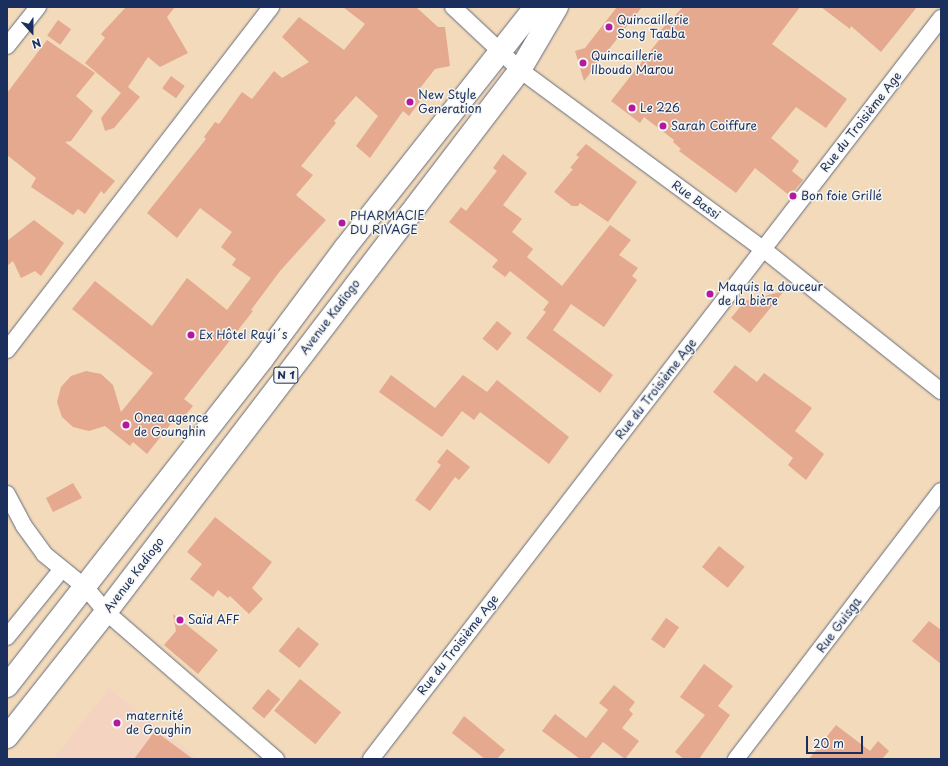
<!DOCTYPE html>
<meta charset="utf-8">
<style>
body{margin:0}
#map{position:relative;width:948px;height:766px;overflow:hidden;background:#f2daba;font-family:"Playpen Sans",sans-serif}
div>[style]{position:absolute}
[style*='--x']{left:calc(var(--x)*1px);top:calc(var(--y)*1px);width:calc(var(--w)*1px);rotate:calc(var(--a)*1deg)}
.built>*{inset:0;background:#f5d3c1}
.building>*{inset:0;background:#e4a98f;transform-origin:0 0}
.roads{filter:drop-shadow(0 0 1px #666b7e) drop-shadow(0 0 1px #666b7e)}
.street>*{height:16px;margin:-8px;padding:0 8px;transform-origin:8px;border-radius:8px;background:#fff}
.highway>*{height:22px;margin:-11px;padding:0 11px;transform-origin:11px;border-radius:11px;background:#fff}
.dots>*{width:11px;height:11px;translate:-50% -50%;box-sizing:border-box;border:2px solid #f6f6f2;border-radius:50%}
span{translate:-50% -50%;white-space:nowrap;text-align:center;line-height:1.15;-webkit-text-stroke:3px #f6f6f2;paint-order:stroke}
.shield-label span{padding:1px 3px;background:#f6f6f2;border:1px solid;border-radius:3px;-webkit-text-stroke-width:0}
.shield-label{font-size:11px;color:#1b2f5e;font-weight:700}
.poi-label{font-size:12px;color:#1b2f5e}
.left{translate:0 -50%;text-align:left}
.street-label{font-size:12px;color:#1b2f5e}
.frame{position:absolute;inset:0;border:8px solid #1b2f5e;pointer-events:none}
.north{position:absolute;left:12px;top:12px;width:40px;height:40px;-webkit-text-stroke:3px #f6f6f2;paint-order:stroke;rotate:159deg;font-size:11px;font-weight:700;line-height:16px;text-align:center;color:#1b2f5e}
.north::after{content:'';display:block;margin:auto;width:14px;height:18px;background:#1b2f5e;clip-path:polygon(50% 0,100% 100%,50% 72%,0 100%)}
.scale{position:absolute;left:806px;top:736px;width:57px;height:18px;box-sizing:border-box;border:2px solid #1b2f5e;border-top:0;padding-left:5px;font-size:12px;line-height:14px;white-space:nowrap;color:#1b2f5e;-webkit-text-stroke:3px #f6f6f2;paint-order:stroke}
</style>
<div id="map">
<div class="built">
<i style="clip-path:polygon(109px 688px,198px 759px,53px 759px)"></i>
</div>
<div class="building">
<i style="clip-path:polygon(126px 7px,175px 7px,167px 17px,188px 53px,160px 67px,148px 57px,128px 87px,140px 97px,114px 128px,105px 131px,101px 118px,121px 93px,85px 63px,105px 38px,101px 34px)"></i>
<i style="clip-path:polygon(343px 7px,416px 7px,438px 27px,445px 27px,450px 66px,435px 69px,417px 92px,423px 97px,409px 116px,403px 111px,370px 158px,356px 146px,378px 116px,356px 96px,334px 121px,336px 123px,301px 166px,313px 175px,296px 195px,326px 220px,280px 271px,251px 310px,253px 311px,184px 399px,193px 406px,177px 425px,173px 421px,147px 454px,133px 442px,130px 446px,105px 426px,89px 431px,73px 427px,62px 417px,57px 402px,61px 387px,71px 376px,86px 371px,101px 374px,113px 385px,121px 412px,153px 373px,72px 309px,95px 281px,152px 326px,187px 278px,227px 310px,251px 278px,232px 265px,236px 259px,221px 247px,232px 232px,200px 208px,177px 238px,147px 213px,206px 139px,204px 137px,215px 122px,219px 124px,242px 92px,252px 99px,274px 71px,282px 78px,309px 62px,282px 37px,299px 17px,344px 50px,365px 24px)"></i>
<i style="clip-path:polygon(617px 7px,642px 7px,584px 81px,575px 51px,585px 48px)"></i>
<i style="clip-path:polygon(683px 7px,800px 7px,772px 44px,847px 99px,826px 128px,796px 107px,771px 138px,799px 161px,792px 171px,803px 180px,790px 196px,755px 168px,736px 193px,679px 151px,681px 149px,673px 142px,674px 140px,644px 117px,640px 123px,611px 101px,663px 35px,659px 32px)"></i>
<i style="clip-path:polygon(821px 7px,917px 7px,881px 52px,851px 26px,850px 29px)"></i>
<i style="left:58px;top:20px;width:16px;height:19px;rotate:35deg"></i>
<i style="clip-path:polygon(47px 40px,95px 73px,76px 96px,93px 111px,71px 141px,65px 142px,115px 181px,104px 194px,101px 191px,85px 214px,78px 209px,73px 215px,31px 187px,36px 178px,7px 155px,7px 93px)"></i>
<i style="left:171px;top:76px;width:17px;height:15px;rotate:36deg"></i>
<i style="clip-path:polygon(586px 144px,637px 182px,608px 222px,580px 203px,578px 206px,572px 206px,554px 192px,573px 169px,570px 168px,579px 157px,576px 155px)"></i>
<i style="clip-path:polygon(503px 154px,527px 173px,503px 205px,522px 219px,512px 232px,533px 249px,527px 257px,562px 286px,610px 225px,631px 240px,619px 255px,638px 268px,632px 276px,637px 280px,604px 327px,571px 304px,553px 330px,613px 375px,600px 393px,526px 338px,546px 312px,543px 310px,549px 302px,510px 271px,505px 277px,492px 267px,498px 260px,449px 222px,461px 207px,466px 211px,497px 171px,493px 168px)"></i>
<i style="clip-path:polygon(34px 220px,64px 243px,41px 276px,35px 271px,21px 278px,13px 261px,7px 266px,7px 241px)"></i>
<i style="clip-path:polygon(784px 291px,750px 333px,731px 318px,745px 301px)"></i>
<i style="left:497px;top:321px;width:19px;height:23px;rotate:39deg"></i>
<i style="clip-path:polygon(735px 365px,757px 382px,764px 373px,812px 408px,795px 431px,824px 454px,806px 480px,788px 465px,793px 458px,713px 392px)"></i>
<i style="clip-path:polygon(391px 375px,435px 408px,463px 375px,487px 392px,497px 380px,569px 437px,549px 464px,480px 412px,474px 420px,462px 411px,442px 437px,379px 392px)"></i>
<i style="clip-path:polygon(447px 449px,470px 467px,459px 480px,455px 477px,430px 511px,415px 500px,441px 465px,437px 462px)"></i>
<i style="clip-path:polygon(73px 483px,82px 498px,53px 512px,46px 498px)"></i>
<i style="clip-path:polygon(215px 517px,272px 562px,252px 588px,263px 599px,249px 614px,230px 596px,228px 598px,218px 590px,213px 597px,190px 579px,202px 564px,187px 552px)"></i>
<i style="left:719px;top:546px;width:33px;height:27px;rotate:39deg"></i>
<i style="clip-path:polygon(173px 614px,218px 650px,198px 674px,164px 645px,176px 631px)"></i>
<i style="left:666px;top:618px;width:16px;height:26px;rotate:35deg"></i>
<i style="clip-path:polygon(929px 621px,941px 630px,941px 664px,912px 641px)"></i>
<i style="left:298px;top:627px;width:27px;height:31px;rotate:39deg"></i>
<i style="clip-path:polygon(704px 664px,733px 686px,718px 706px,730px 715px,699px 759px,684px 759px,675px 752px,705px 715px,680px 697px)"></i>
<i style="left:300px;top:679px;width:53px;height:41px;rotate:39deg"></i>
<i style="clip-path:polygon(614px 685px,635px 702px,629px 710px,633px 714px,622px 728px,639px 741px,625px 759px,603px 742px,589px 759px,580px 759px,542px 731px,555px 714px,586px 738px,608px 710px,599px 703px)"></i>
<i style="left:268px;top:689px;width:16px;height:25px;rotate:40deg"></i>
<i style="clip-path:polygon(464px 716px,505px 750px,497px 759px,485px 759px,452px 733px)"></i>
<i style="clip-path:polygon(836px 725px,870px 751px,878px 741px,889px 751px,882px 759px,809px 759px)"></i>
<i style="clip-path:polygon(155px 731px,193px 759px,134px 759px)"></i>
</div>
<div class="roads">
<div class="street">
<i style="--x:453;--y:7;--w:92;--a:43.2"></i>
<i style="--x:520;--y:70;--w:302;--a:36.4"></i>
<i style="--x:763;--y:249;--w:228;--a:38.6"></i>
<i style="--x:7;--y:46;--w:50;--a:-51.5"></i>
<i style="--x:7;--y:350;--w:433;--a:-52.4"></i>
<i style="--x:7;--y:494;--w:36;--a:62"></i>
<i style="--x:24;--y:526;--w:34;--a:54"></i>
<i style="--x:44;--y:554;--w:54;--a:39"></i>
<i style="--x:86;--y:588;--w:31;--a:50"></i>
<i style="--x:106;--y:612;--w:225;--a:40.9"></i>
<i style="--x:7;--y:637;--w:87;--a:-51"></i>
<i style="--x:371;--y:759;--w:935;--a:-52.43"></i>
<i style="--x:736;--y:759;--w:337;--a:-52.6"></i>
</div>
<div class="highway">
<i style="--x:7;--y:686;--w:416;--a:-52"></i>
<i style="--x:263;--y:358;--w:137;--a:-53.3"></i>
<i style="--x:345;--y:248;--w:307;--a:-51.7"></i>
<i style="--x:7;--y:737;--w:159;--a:-51.6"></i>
<i style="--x:106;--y:612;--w:682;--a:-52.63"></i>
<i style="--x:520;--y:70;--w:73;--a:-59.6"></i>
</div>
</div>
<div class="dots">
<i style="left:609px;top:27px;background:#b5179e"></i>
<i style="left:583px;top:63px;background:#b5179e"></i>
<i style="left:410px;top:102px;background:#b5179e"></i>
<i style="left:632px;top:108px;background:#b5179e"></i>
<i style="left:663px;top:126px;background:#b5179e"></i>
<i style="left:793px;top:196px;background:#b5179e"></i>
<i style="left:342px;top:223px;background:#b5179e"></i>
<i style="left:710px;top:294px;background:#b5179e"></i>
<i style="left:191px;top:335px;background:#b5179e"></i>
<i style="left:126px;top:425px;background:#b5179e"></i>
<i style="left:180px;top:620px;background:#b5179e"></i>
<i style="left:117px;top:723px;background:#b5179e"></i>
</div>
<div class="shield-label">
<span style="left:286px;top:375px">N 1</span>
</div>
<div class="poi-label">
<span class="left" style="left:617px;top:27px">Quincaillerie<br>Song Taaba</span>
<span class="left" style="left:591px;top:63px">Quincaillerie<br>Ilboudo Marou</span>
<span class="left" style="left:418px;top:102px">New Style<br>Generation</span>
<span class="left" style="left:640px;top:108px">Le 226</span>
<span class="left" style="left:671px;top:126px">Sarah Coiffure</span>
<span class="left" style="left:801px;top:196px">Bon foie Grillé</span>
<span class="left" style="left:350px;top:223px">PHARMACIE<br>DU RIVAGE</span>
<span class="left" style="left:718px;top:294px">Maquis la douceur<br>de la bière</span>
<span class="left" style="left:199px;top:335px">Ex Hôtel Rayi´s</span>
<span class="left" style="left:134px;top:425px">Onea agence<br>de Gounghin</span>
<span class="left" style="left:188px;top:620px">Saïd AFF</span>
<span class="left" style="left:126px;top:723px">maternité<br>de Goughin</span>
</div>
<div class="street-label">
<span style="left:861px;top:122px;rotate:-52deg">Rue du Troisième Age</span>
<span style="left:696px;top:200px;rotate:36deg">Rue Bassi</span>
<span style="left:330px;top:317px;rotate:-53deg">Avenue Kadiogo</span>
<span style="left:656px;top:389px;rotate:-52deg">Rue du Troisième Age</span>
<span style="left:134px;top:575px;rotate:-53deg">Avenue Kadiogo</span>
<span style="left:839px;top:625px;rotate:-53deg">Rue Guisga</span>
<span style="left:458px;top:645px;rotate:-52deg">Rue du Troisième Age</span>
</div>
<div class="frame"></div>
<div class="north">N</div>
<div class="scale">20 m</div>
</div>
